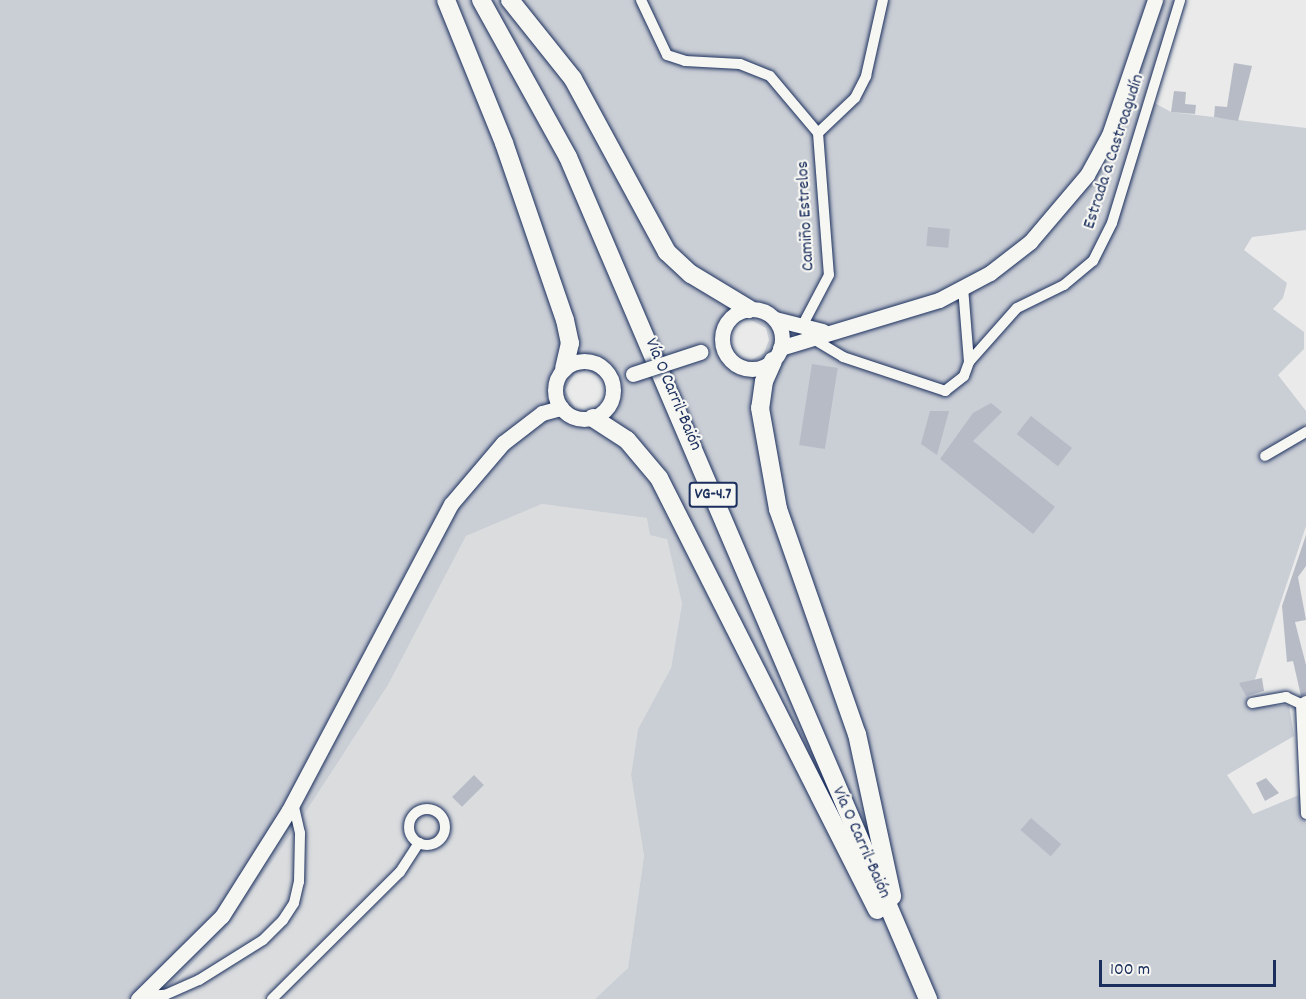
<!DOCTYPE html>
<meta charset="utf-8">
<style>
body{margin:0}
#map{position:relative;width:1306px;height:999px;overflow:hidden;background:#e9eae9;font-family:Dekko,sans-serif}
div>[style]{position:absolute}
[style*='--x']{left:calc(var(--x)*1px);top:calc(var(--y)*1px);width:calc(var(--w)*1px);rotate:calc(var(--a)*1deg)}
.built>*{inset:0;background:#dadcde}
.green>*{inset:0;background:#caced5}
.building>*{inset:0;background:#b6bbc6;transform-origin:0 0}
.roads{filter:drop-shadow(0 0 2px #1b2f5e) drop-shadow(0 0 2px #1b2f5e)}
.minor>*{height:10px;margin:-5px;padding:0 5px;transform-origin:5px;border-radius:5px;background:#f6f6f2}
.minor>.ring{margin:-5px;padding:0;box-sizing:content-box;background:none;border:10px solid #f6f6f2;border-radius:50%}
.secondary>*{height:15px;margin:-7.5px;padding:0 7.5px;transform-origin:7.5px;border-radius:7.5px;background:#f6f6f2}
.secondary>.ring{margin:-7.5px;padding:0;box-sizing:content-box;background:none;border:15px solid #f6f6f2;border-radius:50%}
.trunk>*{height:18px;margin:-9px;padding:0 9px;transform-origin:9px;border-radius:9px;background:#f6f6f2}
.bridges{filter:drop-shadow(0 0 2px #1b2f5e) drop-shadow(0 0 2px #1b2f5e)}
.secondary-bridge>*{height:15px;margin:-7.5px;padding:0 7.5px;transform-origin:7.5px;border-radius:7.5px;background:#f6f6f2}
span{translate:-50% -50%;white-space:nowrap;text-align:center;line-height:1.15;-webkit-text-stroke:4.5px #f6f6f2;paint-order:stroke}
.shield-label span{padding:2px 4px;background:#f6f6f2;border:2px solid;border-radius:4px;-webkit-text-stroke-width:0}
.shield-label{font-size:16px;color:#1b2f5e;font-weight:700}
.street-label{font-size:18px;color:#1b2f5e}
.scale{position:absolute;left:1099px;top:960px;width:177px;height:27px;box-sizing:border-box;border:3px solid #1b2f5e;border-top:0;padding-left:8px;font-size:18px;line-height:21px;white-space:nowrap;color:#1b2f5e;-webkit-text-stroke:4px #f6f6f2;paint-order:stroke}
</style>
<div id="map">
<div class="built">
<i style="clip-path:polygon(542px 504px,647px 518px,667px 539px,682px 604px,671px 668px,638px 729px,631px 775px,644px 856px,628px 968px,595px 999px,158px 999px,224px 931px,305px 812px,388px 685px,466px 536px)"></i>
</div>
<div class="green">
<i style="clip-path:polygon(evenodd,0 0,1180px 0,1151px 101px,1171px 112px,1306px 128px,1306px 230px,1252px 237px,1244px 250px,1287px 283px,1283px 298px,1273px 309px,1304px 332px,1304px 349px,1278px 375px,1306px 411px,1306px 526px,1246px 706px,1289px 705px,1294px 736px,1227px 775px,1253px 814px,1299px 795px,1306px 824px,1306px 999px,595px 999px,628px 968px,644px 856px,631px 775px,638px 729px,671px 668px,682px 604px,667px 539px,650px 535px,647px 518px,542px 504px,466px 536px,388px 685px,299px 822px,224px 931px,158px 999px,0 999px,0 0,749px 319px,766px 328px,769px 340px,764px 353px,751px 360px,737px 357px,728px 338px,737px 322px,749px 319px,0 0,587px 370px,603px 379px,606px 392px,601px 405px,588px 411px,575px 408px,565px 390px,575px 373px,587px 370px)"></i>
</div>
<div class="building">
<i style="clip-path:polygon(1234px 63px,1252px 66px,1238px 121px,1214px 117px,1215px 106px,1227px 107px)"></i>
<i style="clip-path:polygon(1174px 91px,1186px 92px,1185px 104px,1196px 105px,1195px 114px,1171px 112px)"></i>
<i style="left:928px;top:227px;width:22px;height:19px;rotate:5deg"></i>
<i style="left:812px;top:364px;width:26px;height:82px;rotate:9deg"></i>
<i style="clip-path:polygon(991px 403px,1002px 412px,973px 441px,1055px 507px,1033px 534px,940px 459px,973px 413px)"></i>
<i style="clip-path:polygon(930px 411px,949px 411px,937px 455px,921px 444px)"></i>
<i style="left:1031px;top:416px;width:52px;height:23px;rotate:38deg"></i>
<i style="clip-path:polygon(1306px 535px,1306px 566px,1298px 577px,1306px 620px,1295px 622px,1306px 665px,1306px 694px,1301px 696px,1293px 661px,1287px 662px,1282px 606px)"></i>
<i style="clip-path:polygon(1262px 678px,1264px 691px,1246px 696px,1239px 683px)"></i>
<i style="left:474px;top:775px;width:14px;height:31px;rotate:45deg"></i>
<i style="clip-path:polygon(1266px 778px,1279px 793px,1265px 801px,1256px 783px)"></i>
<i style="left:1031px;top:818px;width:40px;height:16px;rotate:41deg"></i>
</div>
<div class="roads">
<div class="minor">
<i style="--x:641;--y:0;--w:61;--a:64.7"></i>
<i style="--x:667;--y:55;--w:19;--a:18"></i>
<i style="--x:685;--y:61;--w:55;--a:3.1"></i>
<i style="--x:740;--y:64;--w:32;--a:22"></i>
<i style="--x:770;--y:76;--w:75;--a:49.9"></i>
<i style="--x:818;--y:133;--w:142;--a:85.6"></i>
<i style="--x:829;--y:275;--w:60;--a:117.8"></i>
<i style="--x:818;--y:133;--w:51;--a:-43.4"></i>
<i style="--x:855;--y:98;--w:25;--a:-63"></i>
<i style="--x:866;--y:76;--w:78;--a:-77.4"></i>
<i style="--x:810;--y:337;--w:39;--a:31"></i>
<i style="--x:843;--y:357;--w:108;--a:18.4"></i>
<i style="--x:945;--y:391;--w:24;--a:-38"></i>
<i style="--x:964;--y:376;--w:15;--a:-70"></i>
<i style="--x:969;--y:362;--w:74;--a:-94.6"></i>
<i style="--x:969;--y:362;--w:72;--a:-48.4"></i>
<i style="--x:1017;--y:308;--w:52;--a:-26.1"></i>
<i style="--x:1064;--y:285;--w:38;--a:-40"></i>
<i style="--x:1093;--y:261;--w:42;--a:-63.4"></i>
<i style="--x:1112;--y:223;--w:233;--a:-73"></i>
<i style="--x:1265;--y:456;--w:48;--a:-30.3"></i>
<i style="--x:1306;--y:701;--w:6;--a:149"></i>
<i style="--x:1301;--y:704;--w:110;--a:87.4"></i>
<i style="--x:1252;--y:703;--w:35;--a:-10"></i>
<i style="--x:1286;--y:697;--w:17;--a:25"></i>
<i class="ring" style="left:409px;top:809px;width:26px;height:26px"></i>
<i style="--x:143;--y:996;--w:22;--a:-3"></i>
<i style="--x:165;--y:995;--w:37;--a:-24"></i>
<i style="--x:199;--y:980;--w:75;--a:-32"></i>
<i style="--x:263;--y:940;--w:28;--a:-45"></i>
<i style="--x:283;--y:920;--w:20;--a:-57"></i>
<i style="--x:294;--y:903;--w:22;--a:-77"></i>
<i style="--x:299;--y:882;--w:49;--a:-88.8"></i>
<i style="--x:300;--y:833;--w:31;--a:-103"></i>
<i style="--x:272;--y:999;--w:180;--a:-44.8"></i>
<i style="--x:400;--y:872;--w:35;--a:-57"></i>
</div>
<div class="secondary">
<i class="ring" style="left:722px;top:309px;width:45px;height:45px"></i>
<i style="--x:775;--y:319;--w:49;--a:14.3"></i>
<i style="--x:780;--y:348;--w:166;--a:-16.8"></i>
<i style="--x:939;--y:300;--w:58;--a:-27.9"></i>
<i style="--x:990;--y:273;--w:51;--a:-37.8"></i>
<i style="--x:1030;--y:242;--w:88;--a:-49.6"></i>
<i style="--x:1087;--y:175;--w:46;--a:-61.2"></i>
<i style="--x:1109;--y:135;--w:143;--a:-71.2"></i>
<i class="ring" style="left:555px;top:361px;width:43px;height:43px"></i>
<i style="--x:138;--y:999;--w:118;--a:-44.7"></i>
<i style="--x:222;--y:916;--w:125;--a:-57.7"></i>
<i style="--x:289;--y:810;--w:346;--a:-62.1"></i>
<i style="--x:451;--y:504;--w:80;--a:-49.6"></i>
<i style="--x:503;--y:443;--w:49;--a:-37.6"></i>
<i style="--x:542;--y:413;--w:20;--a:-15"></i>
</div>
<div class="trunk">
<i style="--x:446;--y:0;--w:154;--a:67.9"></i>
<i style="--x:504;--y:143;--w:187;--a:71"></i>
<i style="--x:565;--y:320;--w:24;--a:78"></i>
<i style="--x:570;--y:343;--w:26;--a:103"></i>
<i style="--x:481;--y:0;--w:179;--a:61"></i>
<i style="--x:568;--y:157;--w:916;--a:66.85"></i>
<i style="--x:510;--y:0;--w:101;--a:51.4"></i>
<i style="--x:573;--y:79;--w:197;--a:61.5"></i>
<i style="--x:667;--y:252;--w:33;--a:43"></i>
<i style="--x:691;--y:274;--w:68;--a:31.1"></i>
<i style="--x:773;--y:361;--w:22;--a:114"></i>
<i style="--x:764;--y:381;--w:27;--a:98"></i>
<i style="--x:760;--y:408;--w:103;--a:79.9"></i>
<i style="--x:778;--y:509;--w:238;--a:70.7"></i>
<i style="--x:857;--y:734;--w:166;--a:77.8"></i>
<i style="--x:593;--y:418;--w:40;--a:32.9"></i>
<i style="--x:627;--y:440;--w:50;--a:49.9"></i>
<i style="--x:659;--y:478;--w:484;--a:63.2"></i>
</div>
</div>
<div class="bridges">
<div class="secondary-bridge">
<i style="--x:633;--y:374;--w:71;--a:-18.2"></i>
</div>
</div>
<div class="shield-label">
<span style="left:713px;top:495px">VG-4.7</span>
</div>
<div class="street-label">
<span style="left:1115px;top:152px;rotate:-72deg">Estrada a Castroagudín</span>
<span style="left:807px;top:216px;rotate:-93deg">Camiño Estrelos</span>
<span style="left:672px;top:395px;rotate:67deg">Vía O Carril-Baión</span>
<span style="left:860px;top:843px;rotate:66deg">Vía O Carril-Baión</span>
</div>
<div class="scale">100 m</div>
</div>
